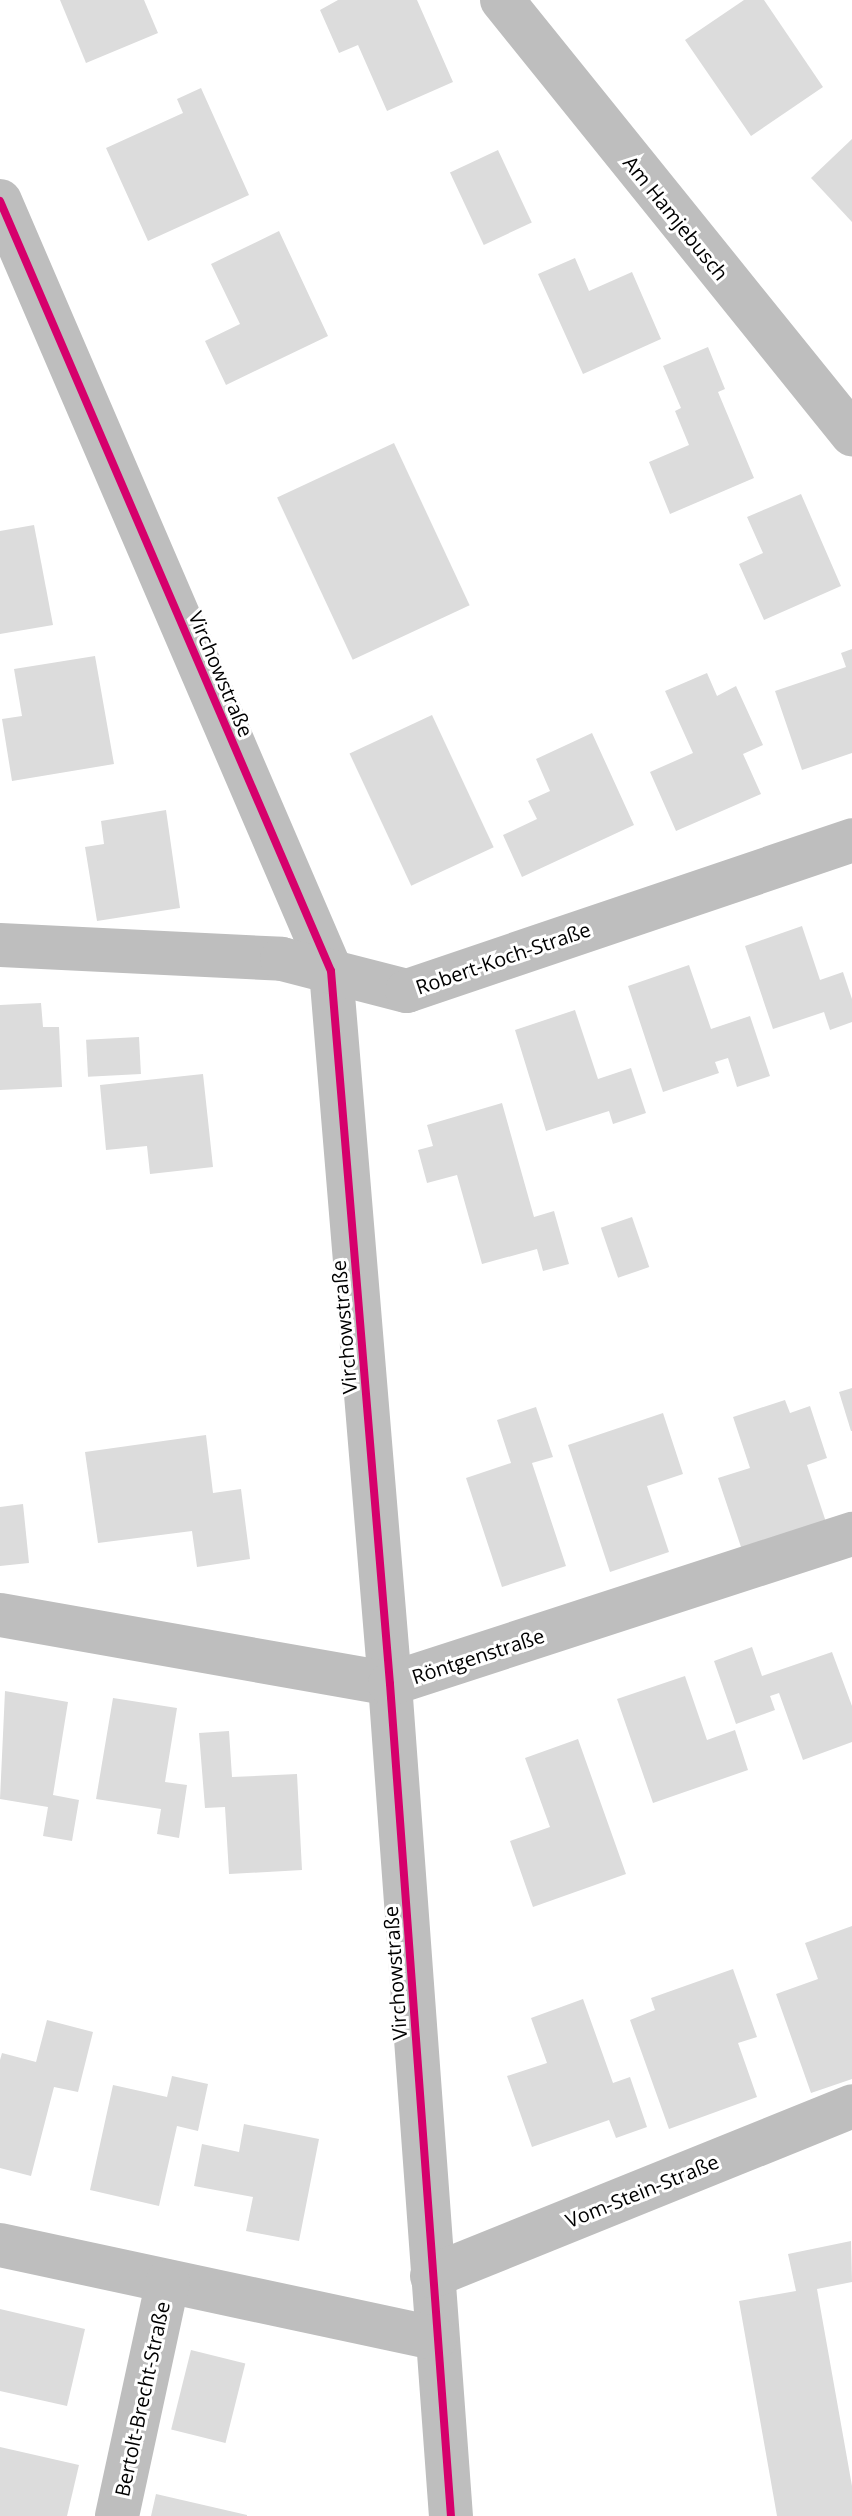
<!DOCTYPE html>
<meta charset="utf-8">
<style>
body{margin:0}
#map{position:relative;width:852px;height:2516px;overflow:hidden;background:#fff;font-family:"Open Sans",sans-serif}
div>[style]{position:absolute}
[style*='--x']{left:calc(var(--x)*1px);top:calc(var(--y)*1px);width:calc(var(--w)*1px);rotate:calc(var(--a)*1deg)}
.building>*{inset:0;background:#dcdcdc;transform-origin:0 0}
.minor>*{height:44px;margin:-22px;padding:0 22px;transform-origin:22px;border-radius:22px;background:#bebebe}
.cycleway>*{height:8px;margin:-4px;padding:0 4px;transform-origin:4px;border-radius:4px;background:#d6006c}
span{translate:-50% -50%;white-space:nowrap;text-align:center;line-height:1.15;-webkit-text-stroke:6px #fff;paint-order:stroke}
.street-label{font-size:20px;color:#000}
</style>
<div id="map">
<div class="building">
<i style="clip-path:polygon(60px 0,144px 0,158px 33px,86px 63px)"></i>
<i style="clip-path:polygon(338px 0,417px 0,453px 82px,387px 111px,358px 45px,339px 53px,320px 10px)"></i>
<i style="clip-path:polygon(744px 0,764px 0,823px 87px,751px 136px,685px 40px)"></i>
<i style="clip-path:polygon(201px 88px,249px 195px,148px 241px,106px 148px,183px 113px,177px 99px)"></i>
<i style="clip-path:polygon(852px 139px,852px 222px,811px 178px)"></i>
<i style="left:498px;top:150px;width:80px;height:53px;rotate:65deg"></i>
<i style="clip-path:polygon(279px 231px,328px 336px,226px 385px,205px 341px,240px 324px,211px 264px)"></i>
<i style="clip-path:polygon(575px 258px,589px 291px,632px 272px,661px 339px,583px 374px,538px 274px)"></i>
<i style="clip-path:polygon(708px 347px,725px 389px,718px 392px,754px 478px,670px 514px,649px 462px,689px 445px,675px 411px,681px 408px,663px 366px)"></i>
<i style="left:394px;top:443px;width:179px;height:129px;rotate:65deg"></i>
<i style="clip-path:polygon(801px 494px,841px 586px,764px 620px,739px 564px,763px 553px,747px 517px)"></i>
<i style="clip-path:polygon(34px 525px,53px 625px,0 634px,0 531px)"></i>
<i style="clip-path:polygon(852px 649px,852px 753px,802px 770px,775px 691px,846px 667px,841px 653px)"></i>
<i style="clip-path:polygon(95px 656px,114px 764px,12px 781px,2px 719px,22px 716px,14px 669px)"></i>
<i style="clip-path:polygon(707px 673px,717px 696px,736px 686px,763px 745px,743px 754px,761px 794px,676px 831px,650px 772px,693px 753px,665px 691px)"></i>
<i style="left:432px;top:715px;width:146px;height:91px;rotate:65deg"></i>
<i style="clip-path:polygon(592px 733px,634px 825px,522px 877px,503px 835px,537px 819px,528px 801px,550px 791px,536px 759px)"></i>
<i style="clip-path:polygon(166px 810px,180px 908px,97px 921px,85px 847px,104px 844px,101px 821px)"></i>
<i style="clip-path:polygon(802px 926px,820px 980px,843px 972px,852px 999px,852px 1022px,830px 1030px,824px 1012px,773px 1029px,745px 946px)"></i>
<i style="clip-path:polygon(689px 965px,711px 1029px,750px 1016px,770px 1076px,737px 1087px,728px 1058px,715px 1062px,719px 1073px,663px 1092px,628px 986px)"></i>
<i style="clip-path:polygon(41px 1003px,43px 1027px,59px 1027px,62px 1087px,0 1090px,0 1005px)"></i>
<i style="clip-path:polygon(575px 1010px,598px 1079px,631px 1068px,646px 1113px,613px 1124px,609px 1111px,546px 1131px,515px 1030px)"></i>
<i style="left:139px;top:1037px;width:37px;height:53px;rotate:87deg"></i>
<i style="clip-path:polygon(203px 1074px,213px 1167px,150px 1174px,147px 1146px,106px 1150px,100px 1085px)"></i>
<i style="clip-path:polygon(502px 1103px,534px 1217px,554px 1211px,569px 1264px,543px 1271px,537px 1249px,482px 1264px,457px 1175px,427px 1183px,418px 1150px,433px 1146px,427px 1125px)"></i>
<i style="left:632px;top:1217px;width:53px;height:33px;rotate:71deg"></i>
<i style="clip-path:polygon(852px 1388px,852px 1431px,851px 1431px,839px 1392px)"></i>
<i style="clip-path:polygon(785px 1400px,790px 1413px,810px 1406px,827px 1458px,807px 1465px,827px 1525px,743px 1553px,718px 1478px,750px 1468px,733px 1417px)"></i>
<i style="clip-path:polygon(536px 1407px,553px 1457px,532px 1463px,566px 1566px,502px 1587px,466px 1478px,511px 1463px,497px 1420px)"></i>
<i style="clip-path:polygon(663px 1413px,683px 1474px,647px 1486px,669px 1552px,610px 1572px,568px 1445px)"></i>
<i style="clip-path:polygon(206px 1435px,213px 1493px,241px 1489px,250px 1559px,197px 1567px,192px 1531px,98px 1543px,85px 1452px)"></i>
<i style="clip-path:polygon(23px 1504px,29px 1563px,0 1566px,0 1507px)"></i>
<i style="clip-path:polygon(752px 1647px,762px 1676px,832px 1652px,852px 1706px,852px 1742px,803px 1760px,779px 1693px,770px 1696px,775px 1710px,736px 1724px,714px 1661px)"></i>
<i style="clip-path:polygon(685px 1676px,707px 1740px,735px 1730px,748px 1770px,653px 1803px,617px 1699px)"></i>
<i style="clip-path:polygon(5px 1691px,68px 1702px,53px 1795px,79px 1800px,72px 1841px,43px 1836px,48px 1807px,0 1799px)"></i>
<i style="clip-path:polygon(113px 1698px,177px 1708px,165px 1782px,187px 1785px,179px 1838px,157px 1834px,161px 1809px,96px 1799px)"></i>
<i style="clip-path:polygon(229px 1731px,232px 1777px,297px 1774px,302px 1870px,229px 1874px,225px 1807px,205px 1808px,199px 1733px)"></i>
<i style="clip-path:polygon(578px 1739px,626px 1874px,533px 1907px,510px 1841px,550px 1827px,525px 1758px)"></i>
<i style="clip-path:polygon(852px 1926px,852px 2079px,811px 2093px,776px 1994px,818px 1979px,805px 1943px)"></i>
<i style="clip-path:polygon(733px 1969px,757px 2037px,738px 2043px,757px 2097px,669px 2129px,630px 2020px,655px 2010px,651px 1998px)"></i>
<i style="clip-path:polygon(583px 1999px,613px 2083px,630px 2077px,647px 2127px,616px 2138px,609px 2120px,532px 2147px,507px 2076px,547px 2063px,531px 2018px)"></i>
<i style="clip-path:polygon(47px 2020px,93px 2032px,78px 2092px,54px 2087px,31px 2176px,0 2168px,0 2060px,2px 2053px,36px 2062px)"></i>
<i style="clip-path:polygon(172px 2076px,208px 2084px,198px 2131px,177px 2126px,159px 2206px,90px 2190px,113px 2085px,167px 2097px)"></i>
<i style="clip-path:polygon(244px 2124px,319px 2139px,299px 2241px,246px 2231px,253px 2197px,194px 2186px,202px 2144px,239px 2152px)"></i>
<i style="clip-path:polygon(851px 2241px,852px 2282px,817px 2289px,852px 2486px,852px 2516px,777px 2516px,739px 2301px,796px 2291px,788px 2254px)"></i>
<i style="clip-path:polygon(0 2309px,85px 2329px,67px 2406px,0 2391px)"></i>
<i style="left:191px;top:2350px;width:56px;height:82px;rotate:14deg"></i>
<i style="clip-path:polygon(0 2447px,79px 2465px,67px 2516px,0 2516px)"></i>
<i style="clip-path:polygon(156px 2494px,247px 2515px,247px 2516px,151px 2516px)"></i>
</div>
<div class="minor">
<i style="--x:502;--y:0;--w:558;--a:51.12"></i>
<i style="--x:0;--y:201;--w:838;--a:66.74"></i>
<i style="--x:331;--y:971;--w:715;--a:85.27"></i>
<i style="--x:390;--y:1684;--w:834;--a:85.81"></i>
<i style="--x:0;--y:945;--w:282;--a:2.8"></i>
<i style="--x:282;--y:959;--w:129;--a:14.4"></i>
<i style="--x:407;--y:991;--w:470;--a:-18.7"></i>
<i style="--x:0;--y:1615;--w:396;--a:10"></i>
<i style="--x:390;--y:1684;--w:486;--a:-18"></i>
<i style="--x:0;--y:2245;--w:445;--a:12.1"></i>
<i style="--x:432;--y:2276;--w:453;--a:-22"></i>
<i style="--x:117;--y:2516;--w:240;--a:-77.8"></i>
</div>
<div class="cycleway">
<i style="--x:0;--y:201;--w:838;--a:66.74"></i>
<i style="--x:331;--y:971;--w:715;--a:85.27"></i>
<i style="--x:390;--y:1684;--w:834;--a:85.81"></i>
</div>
<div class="street-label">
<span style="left:676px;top:218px;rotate:51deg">Am Hamjebusch</span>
<span style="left:221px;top:674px;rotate:67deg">Virchowstraße</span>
<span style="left:503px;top:958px;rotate:-19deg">Robert-Koch-Straße</span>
<span style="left:344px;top:1327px;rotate:-95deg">Virchowstraße</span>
<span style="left:478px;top:1656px;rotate:-18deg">Röntgenstraße</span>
<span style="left:395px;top:1973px;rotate:-94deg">Virchowstraße</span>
<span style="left:642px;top:2191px;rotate:-22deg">Vom-Stein-Straße</span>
<span style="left:142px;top:2399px;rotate:-78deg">Bertolt-Brecht-Straße</span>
</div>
</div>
